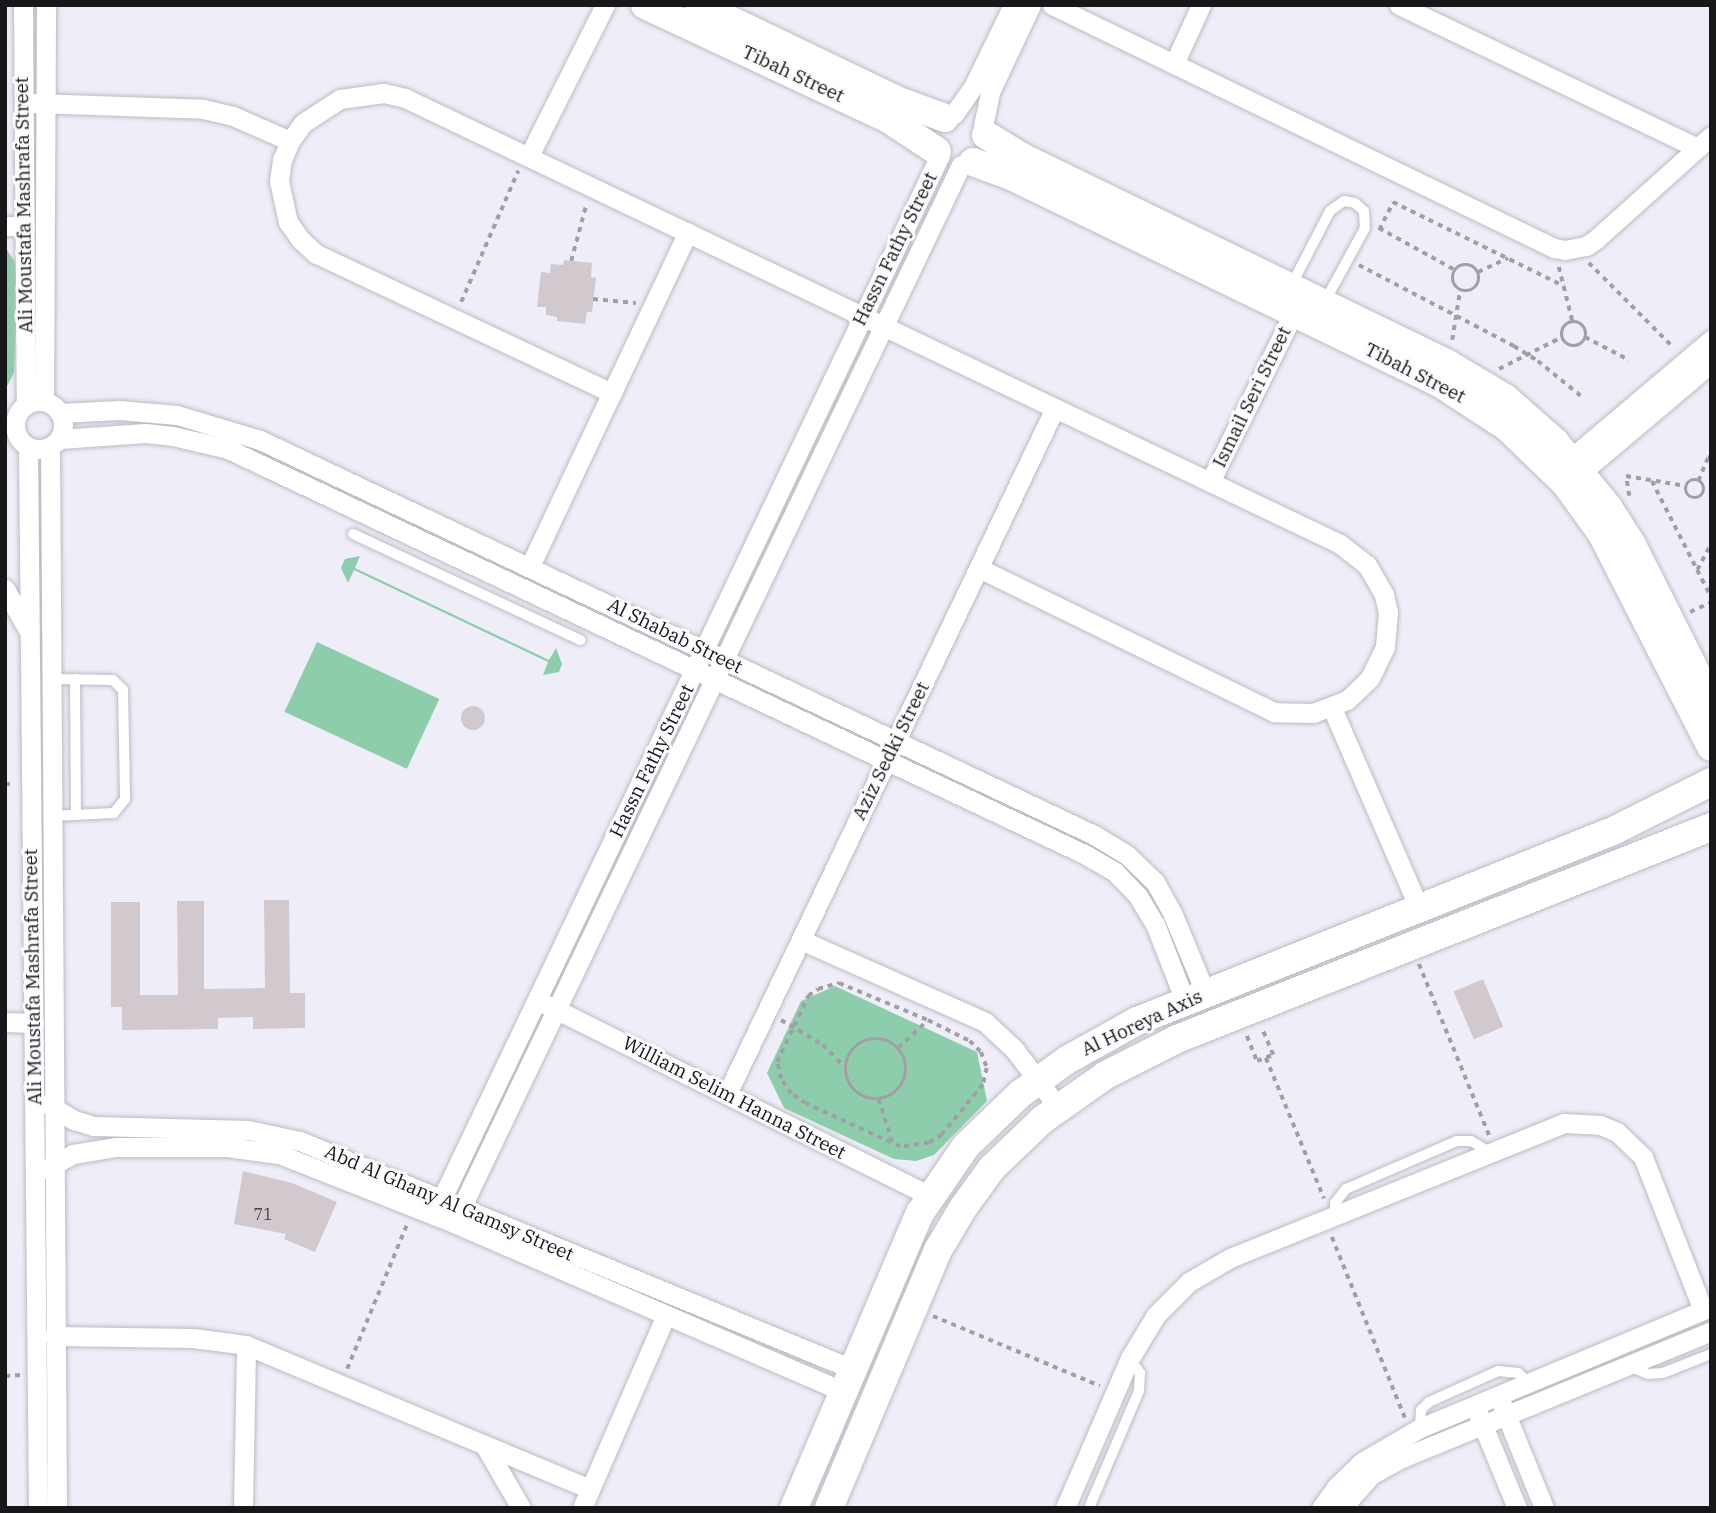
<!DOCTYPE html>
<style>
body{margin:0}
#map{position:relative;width:1716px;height:1513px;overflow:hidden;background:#efeef8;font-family:"IBM Plex Serif",serif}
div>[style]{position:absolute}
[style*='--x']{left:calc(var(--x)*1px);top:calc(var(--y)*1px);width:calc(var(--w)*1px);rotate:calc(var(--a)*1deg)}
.green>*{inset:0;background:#8dcdab;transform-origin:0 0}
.building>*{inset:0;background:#d2c9cf;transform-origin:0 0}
.round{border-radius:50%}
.path>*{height:3.5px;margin-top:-1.75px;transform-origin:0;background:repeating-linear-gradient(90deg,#a09fa6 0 5px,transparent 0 10px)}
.path>.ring{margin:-1.75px;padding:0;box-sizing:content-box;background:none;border:3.5px solid #a09fa6;border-radius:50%}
.roads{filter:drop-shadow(0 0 2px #bbbbc4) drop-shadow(0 0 2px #bbbbc4)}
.service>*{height:10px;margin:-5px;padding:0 5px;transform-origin:5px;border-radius:5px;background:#fff}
.minor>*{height:19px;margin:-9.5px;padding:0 9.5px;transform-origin:9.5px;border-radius:9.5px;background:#fff}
.minor>.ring{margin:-9.5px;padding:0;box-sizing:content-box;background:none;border:19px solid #fff;border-radius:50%}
.secondary>*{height:28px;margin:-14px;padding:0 14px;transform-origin:14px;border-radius:14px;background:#fff}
span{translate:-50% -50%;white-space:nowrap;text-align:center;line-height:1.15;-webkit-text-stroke:6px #fcfcfe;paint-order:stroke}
.number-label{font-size:16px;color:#464447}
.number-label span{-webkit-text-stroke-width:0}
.street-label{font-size:19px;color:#17171a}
.frame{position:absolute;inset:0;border:7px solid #17171a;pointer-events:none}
</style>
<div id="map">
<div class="green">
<i style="clip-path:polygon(5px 247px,15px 262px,18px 276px,14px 373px,5px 390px)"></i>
<i style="clip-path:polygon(360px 556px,355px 568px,549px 660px,556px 648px,562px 664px,559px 672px,543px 675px,548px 662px,354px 570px,348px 583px,341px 568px,345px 559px)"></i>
<i style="left:317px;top:642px;width:135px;height:77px;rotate:25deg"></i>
<i style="clip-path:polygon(835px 986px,977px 1052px,987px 1101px,934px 1155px,916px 1161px,894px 1159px,784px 1108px,767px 1073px,801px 1001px)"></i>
</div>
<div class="building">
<i style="clip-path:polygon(564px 260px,592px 263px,591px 277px,596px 278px,592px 312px,587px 312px,585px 324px,557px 321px,557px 317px,546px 315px,546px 307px,537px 307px,541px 272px,550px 273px,551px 264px,563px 265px)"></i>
<i class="round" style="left:461px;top:706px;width:24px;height:24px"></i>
<i style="clip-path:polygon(264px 900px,289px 900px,290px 993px,305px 993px,305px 1028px,253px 1029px,253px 1017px,218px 1018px,218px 1029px,122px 1030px,122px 1007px,111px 1007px,111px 902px,140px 902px,140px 995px,178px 995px,177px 901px,204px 901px,204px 989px,265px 988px)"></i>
<i style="left:1483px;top:979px;width:52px;height:32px;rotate:67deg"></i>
<i style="clip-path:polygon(243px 1171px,292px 1183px,337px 1202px,315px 1252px,284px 1239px,286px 1234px,234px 1224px)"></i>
</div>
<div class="path">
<i style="--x:1379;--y:228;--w:87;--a:28.9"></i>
<i style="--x:1379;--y:230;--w:31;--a:-63"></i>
<i style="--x:1393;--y:202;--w:191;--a:26.2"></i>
<i style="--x:571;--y:261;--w:58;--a:-75"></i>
<i style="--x:1589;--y:263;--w:119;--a:45"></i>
<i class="ring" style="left:1453px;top:265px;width:22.5px;height:22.5px"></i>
<i style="--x:1359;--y:265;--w:175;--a:27.6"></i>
<i style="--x:1514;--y:346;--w:28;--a:32"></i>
<i style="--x:1538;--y:361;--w:55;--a:39.1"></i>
<i style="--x:1559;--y:267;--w:58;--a:76"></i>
<i style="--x:1478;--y:272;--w:33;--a:-25"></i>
<i style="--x:593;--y:299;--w:43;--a:5.3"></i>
<i style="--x:461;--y:302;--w:143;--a:-66.5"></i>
<i class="ring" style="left:1562px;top:322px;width:20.5px;height:20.5px"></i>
<i style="--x:1585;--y:337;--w:50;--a:27.6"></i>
<i style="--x:1452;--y:340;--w:51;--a:-80.9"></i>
<i style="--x:1499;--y:369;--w:71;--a:-26.9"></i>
<i class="ring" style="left:1686px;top:480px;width:14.5px;height:14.5px"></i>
<i style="--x:1652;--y:481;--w:130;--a:63"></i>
<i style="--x:1698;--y:481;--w:28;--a:-67"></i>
<i style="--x:1709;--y:455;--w:4;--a:63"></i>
<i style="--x:1629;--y:496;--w:20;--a:-99"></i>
<i style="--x:1626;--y:476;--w:61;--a:9.5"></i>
<i style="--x:1697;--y:570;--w:30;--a:-62"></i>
<i style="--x:1690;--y:612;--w:23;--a:-25"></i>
<i style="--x:5;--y:784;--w:10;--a:0"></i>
<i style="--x:1419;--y:964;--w:185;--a:67.7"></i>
<i style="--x:839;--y:983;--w:96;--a:22.6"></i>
<i style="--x:928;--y:1020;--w:47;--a:26.6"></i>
<i style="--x:970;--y:1041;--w:16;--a:45"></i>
<i style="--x:981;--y:1052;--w:17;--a:69"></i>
<i style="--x:987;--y:1068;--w:17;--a:103"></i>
<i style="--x:983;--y:1085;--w:65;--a:129.4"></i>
<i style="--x:942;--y:1135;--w:15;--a:148"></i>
<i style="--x:929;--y:1143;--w:29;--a:172"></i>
<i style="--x:900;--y:1147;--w:103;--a:-155.4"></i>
<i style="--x:806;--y:1104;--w:18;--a:-146"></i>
<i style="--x:791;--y:1094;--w:18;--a:-124"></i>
<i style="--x:781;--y:1079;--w:17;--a:-103"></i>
<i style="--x:777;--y:1062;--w:73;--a:-64.8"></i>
<i style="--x:808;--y:996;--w:12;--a:-35"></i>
<i style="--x:818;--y:989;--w:22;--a:-16"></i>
<i style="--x:781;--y:1020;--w:49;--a:30.8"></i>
<i style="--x:823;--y:1045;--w:30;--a:46"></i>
<i style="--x:1247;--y:1036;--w:27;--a:68"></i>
<i style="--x:1257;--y:1061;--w:17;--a:-21"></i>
<i style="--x:1273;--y:1055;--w:28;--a:-113"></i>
<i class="ring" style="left:846px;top:1039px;width:56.5px;height:56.5px"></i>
<i style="--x:898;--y:1048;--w:40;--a:-43"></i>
<i style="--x:1266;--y:1058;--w:152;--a:67.5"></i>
<i style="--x:879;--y:1099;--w:47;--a:72.7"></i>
<i style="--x:1332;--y:1237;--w:195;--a:68"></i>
<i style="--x:933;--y:1316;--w:181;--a:22.7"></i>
<i style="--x:347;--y:1369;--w:157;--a:-67.5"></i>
<i style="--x:5;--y:1376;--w:16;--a:-4"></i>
</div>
<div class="roads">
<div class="service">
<i style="--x:1292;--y:284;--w:82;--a:-62.5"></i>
<i style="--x:1330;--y:211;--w:17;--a:-36"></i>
<i style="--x:1344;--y:201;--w:11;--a:10"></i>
<i style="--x:1355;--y:203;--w:12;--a:42"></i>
<i style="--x:1364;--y:211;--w:17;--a:87"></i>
<i style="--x:1365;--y:228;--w:85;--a:118.7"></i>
<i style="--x:353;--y:534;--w:251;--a:25"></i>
<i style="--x:51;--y:679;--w:62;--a:0.9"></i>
<i style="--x:113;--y:680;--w:14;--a:45"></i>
<i style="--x:123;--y:690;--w:109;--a:88.9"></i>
<i style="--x:125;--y:799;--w:18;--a:128"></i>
<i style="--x:114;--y:813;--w:63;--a:177.3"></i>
<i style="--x:75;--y:679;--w:136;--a:89.6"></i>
<i style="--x:1335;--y:1214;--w:11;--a:-90"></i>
<i style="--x:1335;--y:1203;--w:18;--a:-52"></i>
<i style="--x:1346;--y:1189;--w:121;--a:-23.4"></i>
<i style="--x:1457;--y:1141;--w:14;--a:0"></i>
<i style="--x:1471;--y:1141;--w:21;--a:31"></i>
<i style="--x:1629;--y:1366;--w:21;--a:23"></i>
<i style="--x:1648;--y:1374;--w:15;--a:-4"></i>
<i style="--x:1663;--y:1373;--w:52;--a:-21.6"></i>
<i style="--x:1420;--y:1428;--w:18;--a:-87"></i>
<i style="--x:1421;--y:1410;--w:11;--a:-45"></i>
<i style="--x:1429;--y:1402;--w:76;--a:-24.2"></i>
<i style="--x:1498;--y:1371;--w:20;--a:6"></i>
<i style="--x:1518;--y:1373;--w:13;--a:42"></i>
<i style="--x:1089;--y:1508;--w:127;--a:-66.9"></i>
<i style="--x:1139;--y:1391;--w:18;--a:-87"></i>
<i style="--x:1140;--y:1373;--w:17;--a:-126"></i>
</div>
<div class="minor">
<i style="--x:23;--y:5;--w:399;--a:89.6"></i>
<i style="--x:1052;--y:5;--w:558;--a:25.83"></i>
<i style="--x:1554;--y:248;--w:11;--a:10"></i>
<i style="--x:1565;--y:250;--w:21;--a:-11"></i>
<i style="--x:1586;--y:246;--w:11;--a:-34"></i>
<i style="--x:1595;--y:240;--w:156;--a:-41.9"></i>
<i style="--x:1399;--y:5;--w:331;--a:25.6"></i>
<i style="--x:1174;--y:64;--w:65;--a:-65.4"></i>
<i style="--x:35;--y:103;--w:168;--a:2"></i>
<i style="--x:203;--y:109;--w:31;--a:13"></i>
<i style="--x:233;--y:116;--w:62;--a:23.7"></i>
<i style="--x:954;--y:114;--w:35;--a:-55"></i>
<i style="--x:974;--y:85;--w:89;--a:-64"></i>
<i style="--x:983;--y:126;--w:35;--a:-78"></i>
<i style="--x:990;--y:92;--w:96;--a:-64.8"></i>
<i style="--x:529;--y:156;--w:169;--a:-63.3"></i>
<i style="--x:5;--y:226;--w:20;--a:0"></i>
<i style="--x:612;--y:393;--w:327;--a:-154.8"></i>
<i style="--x:316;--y:254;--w:22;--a:-137"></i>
<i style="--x:300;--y:239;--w:21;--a:-125"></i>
<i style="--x:288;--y:222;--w:42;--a:-102.4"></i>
<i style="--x:279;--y:181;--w:21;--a:-82"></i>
<i style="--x:282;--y:160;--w:21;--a:-67"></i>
<i style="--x:290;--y:141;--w:22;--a:-54"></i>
<i style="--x:303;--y:123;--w:44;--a:-33"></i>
<i style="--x:340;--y:99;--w:44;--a:-7.8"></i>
<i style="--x:384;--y:93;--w:22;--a:13"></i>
<i style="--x:405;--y:98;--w:1036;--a:25.5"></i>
<i style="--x:1340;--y:544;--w:34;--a:38"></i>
<i style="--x:1367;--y:565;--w:34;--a:60"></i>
<i style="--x:1384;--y:595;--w:17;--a:77"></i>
<i style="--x:1388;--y:612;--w:35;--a:95"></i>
<i style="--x:1385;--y:647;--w:34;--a:116"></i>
<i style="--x:1370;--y:678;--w:32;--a:136"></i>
<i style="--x:1347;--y:700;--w:36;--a:159"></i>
<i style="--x:1313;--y:713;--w:39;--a:-179"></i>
<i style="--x:1274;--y:712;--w:328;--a:-154"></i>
<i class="ring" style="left:15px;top:401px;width:29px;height:29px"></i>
<i style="--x:44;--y:401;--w:396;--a:-89.7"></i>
<i style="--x:60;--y:413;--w:59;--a:-2.9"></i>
<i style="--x:119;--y:410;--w:58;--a:4.9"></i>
<i style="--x:177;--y:415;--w:87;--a:16.8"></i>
<i style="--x:260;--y:440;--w:923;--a:25.34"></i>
<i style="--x:1094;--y:835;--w:39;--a:31"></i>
<i style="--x:1127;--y:855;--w:39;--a:44"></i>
<i style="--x:1155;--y:882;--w:38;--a:61"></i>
<i style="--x:1173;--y:915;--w:83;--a:67.4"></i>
<i style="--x:60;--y:439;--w:85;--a:-4"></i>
<i style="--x:145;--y:433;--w:28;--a:6"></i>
<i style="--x:173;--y:436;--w:57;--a:13.3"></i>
<i style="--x:228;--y:449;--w:949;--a:25.32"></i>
<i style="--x:1086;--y:855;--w:34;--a:30"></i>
<i style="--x:1115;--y:872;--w:33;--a:46"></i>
<i style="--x:1138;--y:896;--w:33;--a:59"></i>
<i style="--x:1155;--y:924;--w:83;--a:68.7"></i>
<i style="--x:28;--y:447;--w:1061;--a:89.46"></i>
<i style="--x:50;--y:447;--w:1061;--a:89.62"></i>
<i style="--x:1570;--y:459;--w:185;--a:-40.2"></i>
<i style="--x:1582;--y:472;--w:169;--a:-40.2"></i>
<i style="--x:1210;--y:482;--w:190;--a:-63.7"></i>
<i style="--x:530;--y:566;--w:369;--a:-64.7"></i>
<i style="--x:5;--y:589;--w:45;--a:60.6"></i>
<i style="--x:1332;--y:708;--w:218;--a:66.5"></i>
<i style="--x:801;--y:940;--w:201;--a:24"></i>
<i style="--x:985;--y:1022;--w:40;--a:43"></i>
<i style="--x:1014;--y:1049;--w:73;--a:52.8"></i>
<i style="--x:545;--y:1004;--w:430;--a:26.5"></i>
<i style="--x:5;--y:1022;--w:29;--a:2"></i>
<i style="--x:727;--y:1094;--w:760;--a:-64.45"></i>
<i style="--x:48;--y:1104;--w:31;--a:32"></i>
<i style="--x:74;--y:1120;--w:21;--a:17"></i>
<i style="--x:94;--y:1126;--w:154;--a:1.5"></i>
<i style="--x:248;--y:1130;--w:53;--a:11.9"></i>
<i style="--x:300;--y:1141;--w:597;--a:22.44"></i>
<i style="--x:46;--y:1169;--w:31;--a:-29"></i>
<i style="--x:73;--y:1154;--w:44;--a:-9.2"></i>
<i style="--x:116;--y:1147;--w:111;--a:0"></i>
<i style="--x:227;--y:1147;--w:52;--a:7.7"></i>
<i style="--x:279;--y:1154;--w:188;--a:21.5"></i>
<i style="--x:454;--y:1223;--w:424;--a:23.4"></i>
<i style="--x:434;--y:1215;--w:1175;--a:-64.48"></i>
<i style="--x:454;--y:1223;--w:1173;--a:-64.4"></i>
<i style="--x:54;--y:1336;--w:139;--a:0.8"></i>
<i style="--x:193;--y:1338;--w:53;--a:7.5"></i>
<i style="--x:246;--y:1345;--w:373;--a:22.7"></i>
<i style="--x:1501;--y:1402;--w:114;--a:67.9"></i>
<i style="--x:1477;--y:1411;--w:105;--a:67.6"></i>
<i style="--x:485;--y:1446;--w:72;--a:59.9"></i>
<i style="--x:243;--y:1508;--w:163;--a:-88.9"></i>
<i style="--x:582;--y:1508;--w:210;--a:-66.5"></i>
<i style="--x:1065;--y:1508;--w:163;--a:-66.6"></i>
<i style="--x:1130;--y:1358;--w:50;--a:-58.8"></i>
<i style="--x:1156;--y:1315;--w:47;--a:-45"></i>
<i style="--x:1189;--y:1282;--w:48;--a:-30.3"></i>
<i style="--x:1230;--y:1258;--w:360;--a:-22"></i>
<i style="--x:1564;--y:1123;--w:36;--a:3"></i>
<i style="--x:1600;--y:1125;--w:18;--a:22"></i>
<i style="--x:1617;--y:1132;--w:36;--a:44"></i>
<i style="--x:1643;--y:1157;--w:164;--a:68.6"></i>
<i style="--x:1321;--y:1508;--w:26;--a:-54"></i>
<i style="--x:1336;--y:1487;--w:36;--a:-44"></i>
<i style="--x:1362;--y:1462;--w:67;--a:-30.4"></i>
<i style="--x:1420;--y:1428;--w:315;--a:-22.6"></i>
<i style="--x:1342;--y:1508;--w:44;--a:-48.7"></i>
<i style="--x:1371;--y:1475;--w:35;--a:-29"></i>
<i style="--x:1402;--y:1458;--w:334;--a:-22.3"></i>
</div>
<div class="secondary">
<i style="--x:645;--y:5;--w:271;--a:25.1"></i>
<i style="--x:890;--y:120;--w:56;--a:33.4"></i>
<i style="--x:699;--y:5;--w:219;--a:25.7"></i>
<i style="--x:896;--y:100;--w:52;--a:20.2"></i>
<i style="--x:986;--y:135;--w:42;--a:31.4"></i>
<i style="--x:1022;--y:157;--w:474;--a:25.9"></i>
<i style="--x:1448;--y:364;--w:66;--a:30.8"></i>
<i style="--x:1505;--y:398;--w:67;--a:41.3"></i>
<i style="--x:1555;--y:442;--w:84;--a:50.8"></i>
<i style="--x:1608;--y:507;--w:43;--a:57.4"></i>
<i style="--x:1631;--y:543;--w:178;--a:63.3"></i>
<i style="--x:973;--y:162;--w:40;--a:20.2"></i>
<i style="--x:1011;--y:176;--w:474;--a:25.8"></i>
<i style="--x:1438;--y:382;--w:82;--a:33.1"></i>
<i style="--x:1507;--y:427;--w:82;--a:44"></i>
<i style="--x:1566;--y:484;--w:62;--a:54.2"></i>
<i style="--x:1602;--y:534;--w:239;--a:62.9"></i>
<i style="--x:794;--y:1508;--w:321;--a:-66.9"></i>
<i style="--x:920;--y:1213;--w:81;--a:-55.5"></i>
<i style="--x:966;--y:1146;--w:75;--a:-43.9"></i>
<i style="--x:1020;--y:1094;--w:58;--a:-35.9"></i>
<i style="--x:1067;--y:1060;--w:80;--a:-29.1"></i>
<i style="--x:1137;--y:1021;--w:513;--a:-21.76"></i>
<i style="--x:1613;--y:831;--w:110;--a:-26.6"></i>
<i style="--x:829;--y:1508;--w:280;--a:-67.1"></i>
<i style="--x:938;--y:1250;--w:49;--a:-59.2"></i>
<i style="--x:963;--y:1208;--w:49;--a:-54.1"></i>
<i style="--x:992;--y:1168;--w:69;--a:-43.8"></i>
<i style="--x:1042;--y:1120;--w:78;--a:-35.1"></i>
<i style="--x:1106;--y:1075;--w:80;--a:-26.9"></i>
<i style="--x:1177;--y:1039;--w:575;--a:-21.65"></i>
</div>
</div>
<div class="number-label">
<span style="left:263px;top:1214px">71</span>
</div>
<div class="street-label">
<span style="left:793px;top:74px;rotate:25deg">Tibah Street</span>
<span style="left:24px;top:205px;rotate:-91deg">Ali Moustafa Mashrafa Street</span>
<span style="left:895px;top:249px;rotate:-64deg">Hassn Fathy Street</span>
<span style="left:1415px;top:373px;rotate:27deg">Tibah Street</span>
<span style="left:1252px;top:397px;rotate:-64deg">Ismail Seri Street</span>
<span style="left:675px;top:636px;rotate:26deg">Al Shabab Street</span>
<span style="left:891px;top:751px;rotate:-64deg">Aziz Sedki Street</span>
<span style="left:652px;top:761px;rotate:-64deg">Hassn Fathy Street</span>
<span style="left:33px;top:977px;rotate:-91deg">Ali Moustafa Mashrafa Street</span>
<span style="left:1142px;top:1023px;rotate:-25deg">Al Horeya Axis</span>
<span style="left:734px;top:1098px;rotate:27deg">William Selim Hanna Street</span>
<span style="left:449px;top:1203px;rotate:23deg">Abd Al Ghany Al Gamsy Street</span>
</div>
<div class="frame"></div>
</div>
